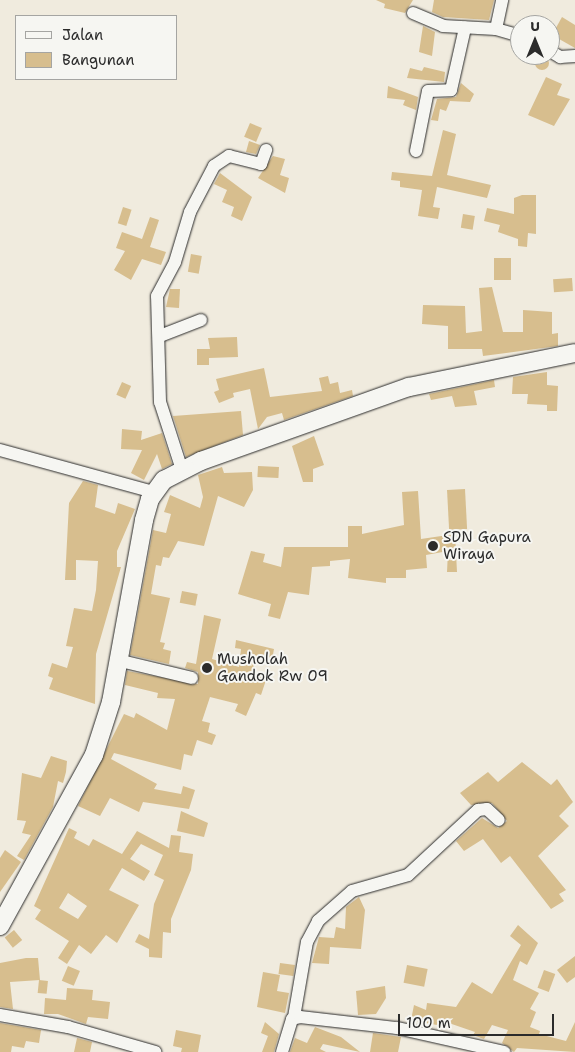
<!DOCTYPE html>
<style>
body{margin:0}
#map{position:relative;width:575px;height:1052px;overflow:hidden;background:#f0ebde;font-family:"Shantell Sans",sans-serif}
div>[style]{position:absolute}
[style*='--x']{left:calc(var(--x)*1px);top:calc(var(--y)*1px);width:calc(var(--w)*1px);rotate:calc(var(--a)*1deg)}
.building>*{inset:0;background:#d7be8e;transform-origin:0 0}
.round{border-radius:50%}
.roads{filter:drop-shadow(0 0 1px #2b2b2b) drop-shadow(0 0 1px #2b2b2b)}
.minor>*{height:12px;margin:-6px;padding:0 6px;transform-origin:6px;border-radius:6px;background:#f6f6f2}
.secondary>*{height:18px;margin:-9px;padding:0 9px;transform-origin:9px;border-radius:9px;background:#f6f6f2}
.dots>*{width:14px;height:14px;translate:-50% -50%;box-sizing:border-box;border:2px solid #f6f6f2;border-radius:50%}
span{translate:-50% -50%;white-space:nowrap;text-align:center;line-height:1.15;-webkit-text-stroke:4px #f6f6f2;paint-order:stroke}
.poi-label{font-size:15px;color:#2b2b2b}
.left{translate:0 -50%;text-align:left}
.legend{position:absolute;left:15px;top:15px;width:162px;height:65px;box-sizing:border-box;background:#f6f6f2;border:1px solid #a5a5a2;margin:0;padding:6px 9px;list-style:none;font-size:15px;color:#2b2b2b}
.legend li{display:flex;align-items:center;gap:10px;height:25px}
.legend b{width:25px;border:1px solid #a5a5a2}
.north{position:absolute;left:510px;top:15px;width:50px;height:50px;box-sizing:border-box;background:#f6f6f2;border:1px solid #a5a5a2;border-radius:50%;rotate:0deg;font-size:14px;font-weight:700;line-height:20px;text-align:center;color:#2b2b2b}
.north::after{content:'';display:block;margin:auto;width:18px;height:22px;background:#2b2b2b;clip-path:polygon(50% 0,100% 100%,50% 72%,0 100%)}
.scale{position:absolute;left:398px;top:1014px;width:156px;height:22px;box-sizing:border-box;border:2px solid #2b2b2b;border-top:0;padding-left:6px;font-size:15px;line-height:18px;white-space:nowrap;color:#2b2b2b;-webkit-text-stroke:4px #f6f6f2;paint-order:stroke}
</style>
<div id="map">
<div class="building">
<i style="clip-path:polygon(376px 0,413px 0,405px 13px,384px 8px,385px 4px)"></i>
<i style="clip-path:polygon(434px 0,494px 0,489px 20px,443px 17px,432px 12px)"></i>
<i style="clip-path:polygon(562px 17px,575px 25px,575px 48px,552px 35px)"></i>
<i style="clip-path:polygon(423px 26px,435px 32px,432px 56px,419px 52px)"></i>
<i class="round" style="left:535px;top:56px;width:14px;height:14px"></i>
<i style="clip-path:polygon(424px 67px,445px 72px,444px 82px,407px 78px,410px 68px,422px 71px)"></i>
<i style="clip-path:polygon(546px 77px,562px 84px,557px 95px,570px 99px,554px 126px,528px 115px)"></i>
<i style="clip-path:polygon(461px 83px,474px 94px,470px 102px,450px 101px,446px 111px,440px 109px,438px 121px,431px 120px,437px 99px,456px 97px)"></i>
<i style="clip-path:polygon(388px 86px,418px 97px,416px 110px,403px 105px,405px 100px,387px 98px)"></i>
<i style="left:250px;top:123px;width:13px;height:15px;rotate:23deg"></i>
<i style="clip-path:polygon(443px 130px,456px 134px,447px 175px,491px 185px,487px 198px,437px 187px,433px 207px,440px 208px,438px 219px,418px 216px,422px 190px,400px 187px,400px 181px,391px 180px,392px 172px,432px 176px)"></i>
<i style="clip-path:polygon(249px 141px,260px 145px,256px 154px,246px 152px)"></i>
<i style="clip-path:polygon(273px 156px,285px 159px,280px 175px,289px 178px,285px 193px,258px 178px)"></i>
<i style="clip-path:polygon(220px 173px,252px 197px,242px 221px,231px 216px,234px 207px,222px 202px,227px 190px,214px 184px)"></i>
<i style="clip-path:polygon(522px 195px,536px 195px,536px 234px,528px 233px,527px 247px,518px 246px,518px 239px,498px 232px,500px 225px,484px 221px,487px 208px,514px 214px,514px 198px)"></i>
<i style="left:123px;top:207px;width:9px;height:17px;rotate:18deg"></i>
<i style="left:463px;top:214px;width:12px;height:14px;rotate:9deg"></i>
<i style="clip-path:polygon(150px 217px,159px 220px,150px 247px,166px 252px,161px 265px,142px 259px,131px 280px,114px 270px,125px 251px,116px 248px,122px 232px,142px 239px)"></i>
<i style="left:191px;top:254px;width:11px;height:18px;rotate:10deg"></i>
<i style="left:494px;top:258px;width:17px;height:22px"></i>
<i style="left:572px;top:278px;width:13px;height:19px;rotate:86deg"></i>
<i style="clip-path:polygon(492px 287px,503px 332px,523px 332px,523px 310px,552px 312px,552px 334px,558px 333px,558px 346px,483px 356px,482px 349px,448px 349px,448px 326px,422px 324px,423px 305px,465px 306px,466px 333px,482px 331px,479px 288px)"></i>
<i style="clip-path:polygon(170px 289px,180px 289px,179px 308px,166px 307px)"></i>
<i style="clip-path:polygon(237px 337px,238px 357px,209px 358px,209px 365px,197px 365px,197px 349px,210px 349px,208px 338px)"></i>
<i style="clip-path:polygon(264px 368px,270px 397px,322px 391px,319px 378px,328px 376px,330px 384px,338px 382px,340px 393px,352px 390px,353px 396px,284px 420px,282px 413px,267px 417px,258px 429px,250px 389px,233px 393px,234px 397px,219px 403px,214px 392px,219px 390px,216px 379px)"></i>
<i style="clip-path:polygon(547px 372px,547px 385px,558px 386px,557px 411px,547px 411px,547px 405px,527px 404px,528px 394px,512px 394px,513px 377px)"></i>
<i style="clip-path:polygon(494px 380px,495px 387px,474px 391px,477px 405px,455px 407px,452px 396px,431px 400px,429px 394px)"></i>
<i style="left:122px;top:382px;width:10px;height:14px;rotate:24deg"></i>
<i style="clip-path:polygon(241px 411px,243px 435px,186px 457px,173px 416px)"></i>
<i style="clip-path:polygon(122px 429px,142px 431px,141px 440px,162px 433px,172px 464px,162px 469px,157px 454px,144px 480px,131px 473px,142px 450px,121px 449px)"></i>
<i style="clip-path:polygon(314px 436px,324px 465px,313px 469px,313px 482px,303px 482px,292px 446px)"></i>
<i style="left:258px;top:466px;width:21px;height:11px;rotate:3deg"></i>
<i style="clip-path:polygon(222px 467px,224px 473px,252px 472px,253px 490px,244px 507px,218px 496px,204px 546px,178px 541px,169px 558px,163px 557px,161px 566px,156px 565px,151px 594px,170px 598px,160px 642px,165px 643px,163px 649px,171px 651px,169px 664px,130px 655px,153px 530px,166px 533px,171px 514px,164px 512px,170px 495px,200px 508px,203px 497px,198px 475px)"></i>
<i style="clip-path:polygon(83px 481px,98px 485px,95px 507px,115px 514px,118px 503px,135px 509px,117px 551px,117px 567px,121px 567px,96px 654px,95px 704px,49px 689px,53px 678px,48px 676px,52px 663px,67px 668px,73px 647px,66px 646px,74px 608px,92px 611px,96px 590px,98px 561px,76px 560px,76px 580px,65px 580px,69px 503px)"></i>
<i style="left:465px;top:489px;width:40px;height:18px;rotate:87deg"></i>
<i style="clip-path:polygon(418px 491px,421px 539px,455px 534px,457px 572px,447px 572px,448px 551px,426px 555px,427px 568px,406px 570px,406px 578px,386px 578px,386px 583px,348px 578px,350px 559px,330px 561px,330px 566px,312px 567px,309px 595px,288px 592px,280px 619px,268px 616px,271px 604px,238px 594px,251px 551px,265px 554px,263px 562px,281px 567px,284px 547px,348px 547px,348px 526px,362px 526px,362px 534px,404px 525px,402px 492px)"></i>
<i style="left:182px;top:591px;width:16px;height:12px;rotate:11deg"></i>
<i style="clip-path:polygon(204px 615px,221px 619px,212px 659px,239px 667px,241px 649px,235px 648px,236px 640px,274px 649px,272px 660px,255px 657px,253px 672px,267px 677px,261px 695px,256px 693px,246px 716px,235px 711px,238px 704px,210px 697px,202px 721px,210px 723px,208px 732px,216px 735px,212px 745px,197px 740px,192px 756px,184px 754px,181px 770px,114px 753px,111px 759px,157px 784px,154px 789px,181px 794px,183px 786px,195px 790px,189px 809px,143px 802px,139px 812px,110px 798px,100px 816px,78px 806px,124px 714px,134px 718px,136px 713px,167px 730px,175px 699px,157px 698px,158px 693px,125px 685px,127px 671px,198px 684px,198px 672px,185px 668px,187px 662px,196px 664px)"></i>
<i style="clip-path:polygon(51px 756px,67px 761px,66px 772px,63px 783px,58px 781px,53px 807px,24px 860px,17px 856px,31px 835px,22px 833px,26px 821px,17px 820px,22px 773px,41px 778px)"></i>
<i style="clip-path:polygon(522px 762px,551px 785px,557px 779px,573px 802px,559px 816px,569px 826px,538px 856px,566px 890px,559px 894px,564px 901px,551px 909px,510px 856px,501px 863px,483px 839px,464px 851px,456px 841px,482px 818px,498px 828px,507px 821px,492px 803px,471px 805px,460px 793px,488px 772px,498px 782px)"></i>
<i style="clip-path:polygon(181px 811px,208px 823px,204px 837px,177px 831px)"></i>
<i style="clip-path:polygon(evenodd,69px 828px,77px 832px,74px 838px,89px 846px,93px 839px,122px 854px,137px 831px,169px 848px,171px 835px,181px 836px,179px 852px,193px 854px,191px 870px,171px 919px,171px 933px,163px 932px,162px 958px,149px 957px,149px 949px,135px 942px,139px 934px,149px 939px,154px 904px,164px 880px,154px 875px,163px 855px,141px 844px,130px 859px,150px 871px,144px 881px,122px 868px,109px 890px,139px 905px,117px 943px,106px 935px,91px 954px,79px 945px,67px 964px,58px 958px,69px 941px,35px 919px,41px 910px,34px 906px,69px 828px,68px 893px,87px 906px,78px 919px,59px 908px,68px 893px)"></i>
<i style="clip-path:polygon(5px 850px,21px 862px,0 892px,0 858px)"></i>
<i style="clip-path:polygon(359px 897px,365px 910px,361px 949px,330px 947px,329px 964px,312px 963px,319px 937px,334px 938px,336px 927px,345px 929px,346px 907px)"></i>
<i style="clip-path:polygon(518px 925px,538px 943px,527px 965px,520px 961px,513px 980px,539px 993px,530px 1009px,536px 1012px,530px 1027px,540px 1031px,539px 1034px,566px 1041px,575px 1022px,575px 1052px,517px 1048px,514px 1052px,502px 1043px,508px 1030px,492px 1025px,484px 1039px,473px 1035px,475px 1032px,443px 1021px,442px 1026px,411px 1020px,414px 1005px,426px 1010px,427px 1003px,456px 1007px,472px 982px,492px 994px,521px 945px,510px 936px)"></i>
<i style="left:14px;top:930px;width:13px;height:12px;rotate:51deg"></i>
<i style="clip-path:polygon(575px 956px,575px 977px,567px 983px,557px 970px)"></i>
<i style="clip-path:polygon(26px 958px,38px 958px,40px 980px,10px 982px,13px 1009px,0 1007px,0 963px)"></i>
<i style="left:280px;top:963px;width:15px;height:11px;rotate:8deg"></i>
<i style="left:407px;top:965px;width:21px;height:18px;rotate:11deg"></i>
<i style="left:68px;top:966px;width:13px;height:16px;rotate:23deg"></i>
<i style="left:544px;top:970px;width:12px;height:19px;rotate:20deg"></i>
<i style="clip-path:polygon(263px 972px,280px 975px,277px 991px,289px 993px,285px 1013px,257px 1007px)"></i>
<i style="left:39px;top:980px;width:9px;height:13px;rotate:6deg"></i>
<i style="clip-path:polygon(385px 986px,386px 998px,376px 1014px,358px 1015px,356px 991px)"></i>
<i style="clip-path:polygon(67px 988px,93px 990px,92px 1000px,110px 1002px,108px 1019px,88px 1017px,86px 1024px,58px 1014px,44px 1014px,45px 998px,66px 1000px)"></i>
<i style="clip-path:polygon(265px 1022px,279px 1034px,274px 1052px,262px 1052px,268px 1036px,261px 1033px)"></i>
<i style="clip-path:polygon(0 1023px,41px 1030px,39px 1043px,26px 1041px,24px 1048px,12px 1046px,11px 1052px,0 1052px)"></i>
<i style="clip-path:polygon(315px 1027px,341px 1037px,360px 1052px,323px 1044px,320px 1049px,326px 1052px,290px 1052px,295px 1038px,307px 1043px)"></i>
<i style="clip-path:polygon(176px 1030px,201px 1035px,198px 1052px,181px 1052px,182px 1048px,173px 1046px)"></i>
<i style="clip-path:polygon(373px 1033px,401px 1037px,398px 1052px,370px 1052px)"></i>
<i style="clip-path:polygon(77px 1038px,92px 1042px,90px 1052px,74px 1052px)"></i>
</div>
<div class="roads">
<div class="minor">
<i style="--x:413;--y:13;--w:33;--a:23"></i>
<i style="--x:443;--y:26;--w:53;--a:3.2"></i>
<i style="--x:496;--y:29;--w:25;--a:16"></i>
<i style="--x:496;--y:29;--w:30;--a:-78"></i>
<i style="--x:550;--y:51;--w:12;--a:31"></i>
<i style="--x:560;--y:57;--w:15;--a:-4"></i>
<i style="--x:416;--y:151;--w:61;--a:-78.7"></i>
<i style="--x:428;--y:91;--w:23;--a:-2"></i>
<i style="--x:451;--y:90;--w:64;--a:-77.3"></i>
<i style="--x:160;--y:336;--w:44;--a:-21.3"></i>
<i style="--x:0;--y:450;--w:160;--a:15.3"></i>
<i style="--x:182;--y:470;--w:71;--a:-107.9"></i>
<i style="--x:160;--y:402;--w:106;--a:-91.6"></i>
<i style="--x:157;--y:296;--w:38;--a:-62"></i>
<i style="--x:175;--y:262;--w:52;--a:-73.3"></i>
<i style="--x:190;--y:212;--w:52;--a:-62.4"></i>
<i style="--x:214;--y:166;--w:18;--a:-34"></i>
<i style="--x:229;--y:156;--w:33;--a:14"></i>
<i style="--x:261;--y:164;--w:15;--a:-70"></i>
<i style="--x:117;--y:660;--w:77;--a:13.5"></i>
<i style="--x:0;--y:1015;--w:69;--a:10"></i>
<i style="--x:68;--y:1027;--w:91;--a:16"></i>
<i style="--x:294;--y:1017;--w:76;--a:-80.2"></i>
<i style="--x:307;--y:942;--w:24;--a:-62"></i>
<i style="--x:318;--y:921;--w:45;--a:-41.4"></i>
<i style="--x:352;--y:891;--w:58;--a:-15.9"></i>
<i style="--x:408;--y:875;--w:96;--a:-42.9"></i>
<i style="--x:478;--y:810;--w:9;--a:-6"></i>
<i style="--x:487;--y:809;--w:16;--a:43"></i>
<i style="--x:282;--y:1052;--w:34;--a:-73"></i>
<i style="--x:292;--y:1019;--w:8;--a:-14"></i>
<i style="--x:300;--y:1017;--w:98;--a:6.5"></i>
<i style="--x:397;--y:1028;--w:110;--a:12.6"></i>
</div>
<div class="secondary">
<i style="--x:0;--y:926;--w:195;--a:-61.2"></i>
<i style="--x:94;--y:755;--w:56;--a:-72.2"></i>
<i style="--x:111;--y:702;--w:185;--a:-79.7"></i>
<i style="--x:144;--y:520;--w:22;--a:-74"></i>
<i style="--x:150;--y:499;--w:24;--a:-54"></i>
<i style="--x:164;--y:480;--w:42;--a:-27.2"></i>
<i style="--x:201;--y:461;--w:221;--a:-19.6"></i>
<i style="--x:409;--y:387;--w:169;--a:-11.6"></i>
</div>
</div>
<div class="dots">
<i style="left:433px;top:546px;background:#2b2b2b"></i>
<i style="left:207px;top:668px;background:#2b2b2b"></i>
</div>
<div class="poi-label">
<span class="left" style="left:443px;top:546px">SDN Gapura<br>Wiraya</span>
<span class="left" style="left:217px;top:668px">Musholah<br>Gandok Rw 09</span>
</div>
<ul class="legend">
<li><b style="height:6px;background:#f6f6f2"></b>Jalan</li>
<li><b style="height:14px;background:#d7be8e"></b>Bangunan</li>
</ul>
<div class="north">U</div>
<div class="scale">100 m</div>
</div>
